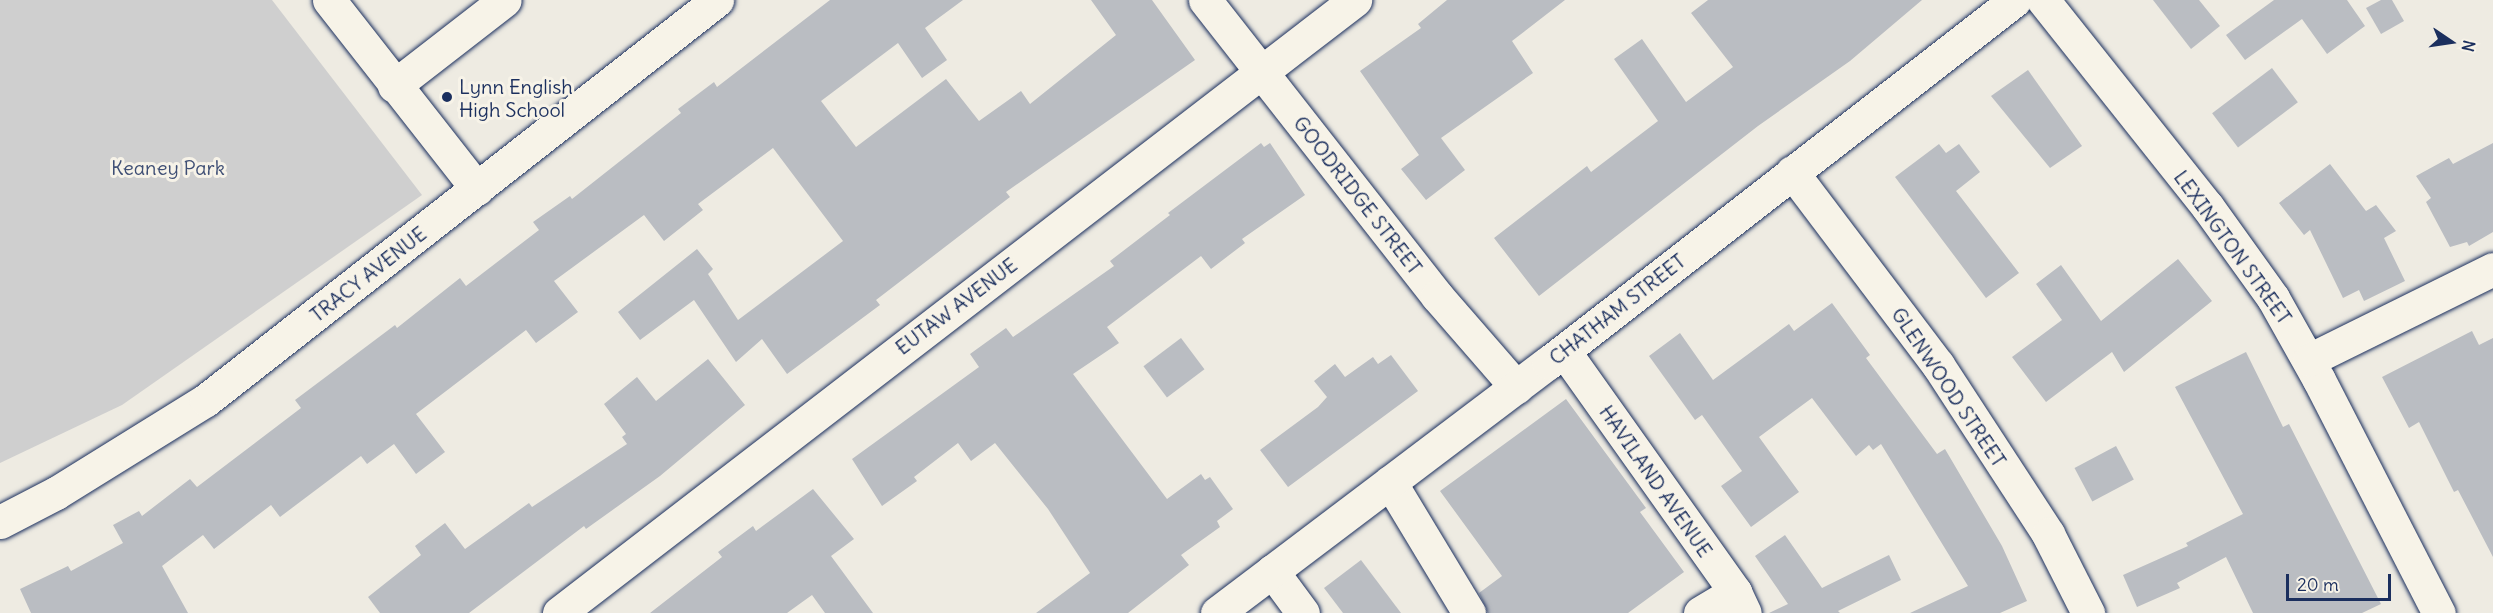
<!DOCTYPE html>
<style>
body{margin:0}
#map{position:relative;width:2493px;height:613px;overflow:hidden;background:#eeebe2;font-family:Delius,sans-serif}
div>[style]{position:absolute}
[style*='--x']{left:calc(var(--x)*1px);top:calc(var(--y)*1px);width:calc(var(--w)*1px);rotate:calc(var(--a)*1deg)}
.green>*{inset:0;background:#cfcfcf}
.building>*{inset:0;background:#babdc2;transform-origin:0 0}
.roads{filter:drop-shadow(0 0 2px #1b2f5e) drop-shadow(0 0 2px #1b2f5e)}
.minor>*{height:33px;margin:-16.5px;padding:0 16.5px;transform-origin:16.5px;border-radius:16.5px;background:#f7f3e8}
.major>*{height:33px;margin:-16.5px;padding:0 16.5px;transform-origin:16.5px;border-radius:16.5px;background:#f7f3e8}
.dots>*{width:16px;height:16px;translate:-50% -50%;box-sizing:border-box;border:3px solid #f7f3e8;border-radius:50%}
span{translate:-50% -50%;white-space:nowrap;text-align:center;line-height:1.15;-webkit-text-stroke:6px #f7f3e8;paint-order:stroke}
.poi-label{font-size:20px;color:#1b2f5e}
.left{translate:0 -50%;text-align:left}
.park-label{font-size:20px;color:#3f4f75}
.street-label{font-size:20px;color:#1b2f5e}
.north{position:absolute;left:2421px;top:12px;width:60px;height:60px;-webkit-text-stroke:4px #f7f3e8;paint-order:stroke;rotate:103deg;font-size:16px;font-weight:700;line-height:24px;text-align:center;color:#1b2f5e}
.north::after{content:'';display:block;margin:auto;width:21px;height:27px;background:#1b2f5e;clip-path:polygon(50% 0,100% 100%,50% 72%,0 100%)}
.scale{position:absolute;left:2286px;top:574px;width:105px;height:27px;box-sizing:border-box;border:3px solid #1b2f5e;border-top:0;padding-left:8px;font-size:18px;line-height:21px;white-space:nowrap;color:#1b2f5e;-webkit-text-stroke:4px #f7f3e8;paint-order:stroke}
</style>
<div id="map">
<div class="green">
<i style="clip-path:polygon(0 0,272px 0,422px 195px,122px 405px,0 463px)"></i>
</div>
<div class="building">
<i style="clip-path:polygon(830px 0,963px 0,925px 28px,947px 60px,922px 78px,898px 43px,821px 101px,856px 147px,946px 79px,979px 121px,1021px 91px,1030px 104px,1116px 35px,1091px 0,1152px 0,1195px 60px,1006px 192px,1010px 197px,876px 300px,880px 305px,787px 374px,762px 339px,736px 362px,694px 300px,640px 340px,618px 312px,697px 249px,713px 269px,708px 274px,738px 320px,843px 241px,773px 148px,698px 204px,703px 210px,664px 241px,644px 215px,554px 281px,578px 312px,536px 343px,526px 330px,416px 414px,445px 452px,416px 474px,394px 444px,367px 464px,361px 456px,280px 517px,271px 505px,214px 549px,203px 535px,162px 566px,188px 613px,31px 613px,20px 589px,68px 566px,71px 571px,123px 543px,113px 525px,139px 511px,142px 516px,190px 479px,197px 487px,301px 408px,295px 400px,395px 325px,397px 328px,460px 278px,466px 286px,539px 230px,533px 222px,570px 196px,572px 199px,681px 113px,678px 109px,714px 82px,717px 87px)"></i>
<i style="clip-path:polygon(1447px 0,1565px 0,1512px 41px,1533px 73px,1441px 138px,1465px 170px,1426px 200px,1401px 169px,1419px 155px,1360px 71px,1421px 28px,1418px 24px)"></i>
<i style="clip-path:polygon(1708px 0,1922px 0,1850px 61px,1758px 126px,1539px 296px,1494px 238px,1587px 166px,1591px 172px,1658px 121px,1614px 59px,1642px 39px,1686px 102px,1733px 67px,1691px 13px)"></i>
<i style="clip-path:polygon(2153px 0,2199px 0,2220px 26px,2191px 49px)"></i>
<i style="clip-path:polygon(2274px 0,2347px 0,2365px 26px,2327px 54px,2302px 19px,2245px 60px,2226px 35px)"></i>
<i style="clip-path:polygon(2381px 0,2392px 0,2404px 21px,2381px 34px,2366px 8px)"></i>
<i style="left:2272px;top:68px;width:43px;height:75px;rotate:53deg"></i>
<i style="clip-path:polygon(2028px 70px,2082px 146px,2050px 168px,1991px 96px)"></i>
<i style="clip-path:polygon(1261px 143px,1264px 147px,1270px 143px,1305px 195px,1242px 239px,1245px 243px,1211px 269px,1201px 256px,1107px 327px,1119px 343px,1073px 374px,1167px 499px,1201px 474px,1205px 480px,1210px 477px,1233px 509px,1217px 521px,1220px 527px,1181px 555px,1189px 565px,1128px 613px,1036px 613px,1090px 573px,1048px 509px,995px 443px,971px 461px,958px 443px,914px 477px,917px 481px,882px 506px,852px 459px,979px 367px,970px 354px,1006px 328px,1013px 337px,1114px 266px,1110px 261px,1170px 215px,1168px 213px)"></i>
<i style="clip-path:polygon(2493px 143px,2493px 232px,2469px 246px,2467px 242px,2450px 247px,2426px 202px,2431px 198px,2416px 176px,2449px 158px,2453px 164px)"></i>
<i style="clip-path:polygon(1939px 144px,1946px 153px,1959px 144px,1980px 172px,1956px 191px,2019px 273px,1986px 298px,1895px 177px)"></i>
<i style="clip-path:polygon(2330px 164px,2366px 211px,2376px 205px,2396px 231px,2384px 238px,2405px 281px,2364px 301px,2359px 290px,2343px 298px,2310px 230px,2304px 235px,2279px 203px)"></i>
<i style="clip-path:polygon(2178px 259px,2212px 301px,2124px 372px,2112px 352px,2046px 402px,2012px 357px,2062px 320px,2036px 284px,2061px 265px,2101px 321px)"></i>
<i style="clip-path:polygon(1832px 303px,1870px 355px,1866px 358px,1937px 454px,1945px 449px,2002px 546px,2027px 601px,2000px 613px,1910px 613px,1968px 586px,1881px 444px,1873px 450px,1869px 445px,1856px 456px,1812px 398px,1759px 437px,1799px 492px,1751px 527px,1721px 486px,1742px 471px,1702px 415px,1695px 420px,1649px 356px,1680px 333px,1713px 380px,1789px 324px,1794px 331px)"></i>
<i style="clip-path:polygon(2472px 331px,2479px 345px,2493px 338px,2493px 557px,2458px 490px,2454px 492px,2419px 422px,2409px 428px,2382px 377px)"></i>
<i style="left:1181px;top:338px;width:39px;height:47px;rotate:53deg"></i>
<i style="clip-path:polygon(2246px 352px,2283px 427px,2289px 424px,2381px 604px,2362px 613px,2253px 613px,2226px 557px,2177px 583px,2180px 588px,2137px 607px,2123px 575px,2188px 546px,2186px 543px,2243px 514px,2175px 387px)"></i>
<i style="clip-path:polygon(1391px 355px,1418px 391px,1288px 487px,1260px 450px,1318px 407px,1327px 397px,1314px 381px,1335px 364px,1345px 377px,1373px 357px,1378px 364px)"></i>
<i style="clip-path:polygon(708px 359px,745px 405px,660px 476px,586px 529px,584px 526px,469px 613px,380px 613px,368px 597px,421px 555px,415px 546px,445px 523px,465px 549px,529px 503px,532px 507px,627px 444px,622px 437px,626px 434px,604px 404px,637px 377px,656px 401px)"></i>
<i style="clip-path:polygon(1566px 399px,1646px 508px,1640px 512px,1684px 572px,1628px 613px,1488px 613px,1479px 593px,1502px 576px,1440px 491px)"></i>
<i style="left:2116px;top:446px;width:38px;height:47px;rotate:62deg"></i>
<i style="clip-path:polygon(813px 489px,854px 539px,831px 556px,873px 613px,825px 613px,812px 595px,787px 613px,650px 613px,722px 557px,718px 552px,753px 526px,756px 531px)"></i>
<i style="clip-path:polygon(1785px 535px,1822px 588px,1889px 555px,1901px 580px,1838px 611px,1840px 613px,1769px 613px,1788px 604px,1755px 556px)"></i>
<i style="clip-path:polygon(1361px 560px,1401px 613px,1343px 613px,1324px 588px)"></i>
</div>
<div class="roads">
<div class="minor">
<i style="--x:329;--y:0;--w:240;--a:51.9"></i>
<i style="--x:1205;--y:0;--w:376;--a:51.9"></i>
<i style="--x:1437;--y:296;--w:121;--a:49"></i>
<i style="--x:2043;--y:0;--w:263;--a:51.5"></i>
<i style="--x:2207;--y:206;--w:113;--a:54.3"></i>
<i style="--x:2273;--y:298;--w:94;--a:60.7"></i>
<i style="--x:2319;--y:380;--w:262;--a:62.8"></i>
<i style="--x:394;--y:86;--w:140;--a:-37.8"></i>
<i style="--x:1792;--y:172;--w:242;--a:52.9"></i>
<i style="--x:1938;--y:365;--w:202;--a:56.9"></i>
<i style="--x:2048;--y:534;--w:89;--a:63.1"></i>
<i style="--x:1564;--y:351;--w:296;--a:54.6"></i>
<i style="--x:1735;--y:592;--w:23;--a:65"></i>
<i style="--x:2309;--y:360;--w:205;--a:-26.3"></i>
<i style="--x:1390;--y:482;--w:153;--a:58.9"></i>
<i style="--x:0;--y:522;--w:63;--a:-27.4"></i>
<i style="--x:56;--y:493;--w:176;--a:-31.8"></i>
<i style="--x:206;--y:400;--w:649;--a:-38.05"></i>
<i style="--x:1272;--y:571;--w:52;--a:53.6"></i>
<i style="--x:559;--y:613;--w:1005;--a:-37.6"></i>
<i style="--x:1700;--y:613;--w:41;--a:-31"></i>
</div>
<div class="major">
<i style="--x:1217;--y:613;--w:415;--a:-37.1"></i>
<i style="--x:1548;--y:363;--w:591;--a:-37.86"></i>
</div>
</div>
<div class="dots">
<i style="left:447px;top:97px;background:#1b2f5e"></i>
</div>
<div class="poi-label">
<span class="left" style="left:459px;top:98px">Lynn English<br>High School</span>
</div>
<div class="park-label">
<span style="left:168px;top:167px">Keaney Park</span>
</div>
<div class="street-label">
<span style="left:1358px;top:195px;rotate:52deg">GOODRIDGE STREET</span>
<span style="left:2233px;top:247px;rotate:54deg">LEXINGTON STREET</span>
<span style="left:368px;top:274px;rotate:-38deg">TRACY AVENUE</span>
<span style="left:956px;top:306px;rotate:-37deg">EUTAW AVENUE</span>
<span style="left:1617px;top:309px;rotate:-38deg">CHATHAM STREET</span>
<span style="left:1949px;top:387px;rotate:56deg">GLENWOOD STREET</span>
<span style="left:1656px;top:481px;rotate:55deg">HAVILAND AVENUE</span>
</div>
<div class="north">N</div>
<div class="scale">20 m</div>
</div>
